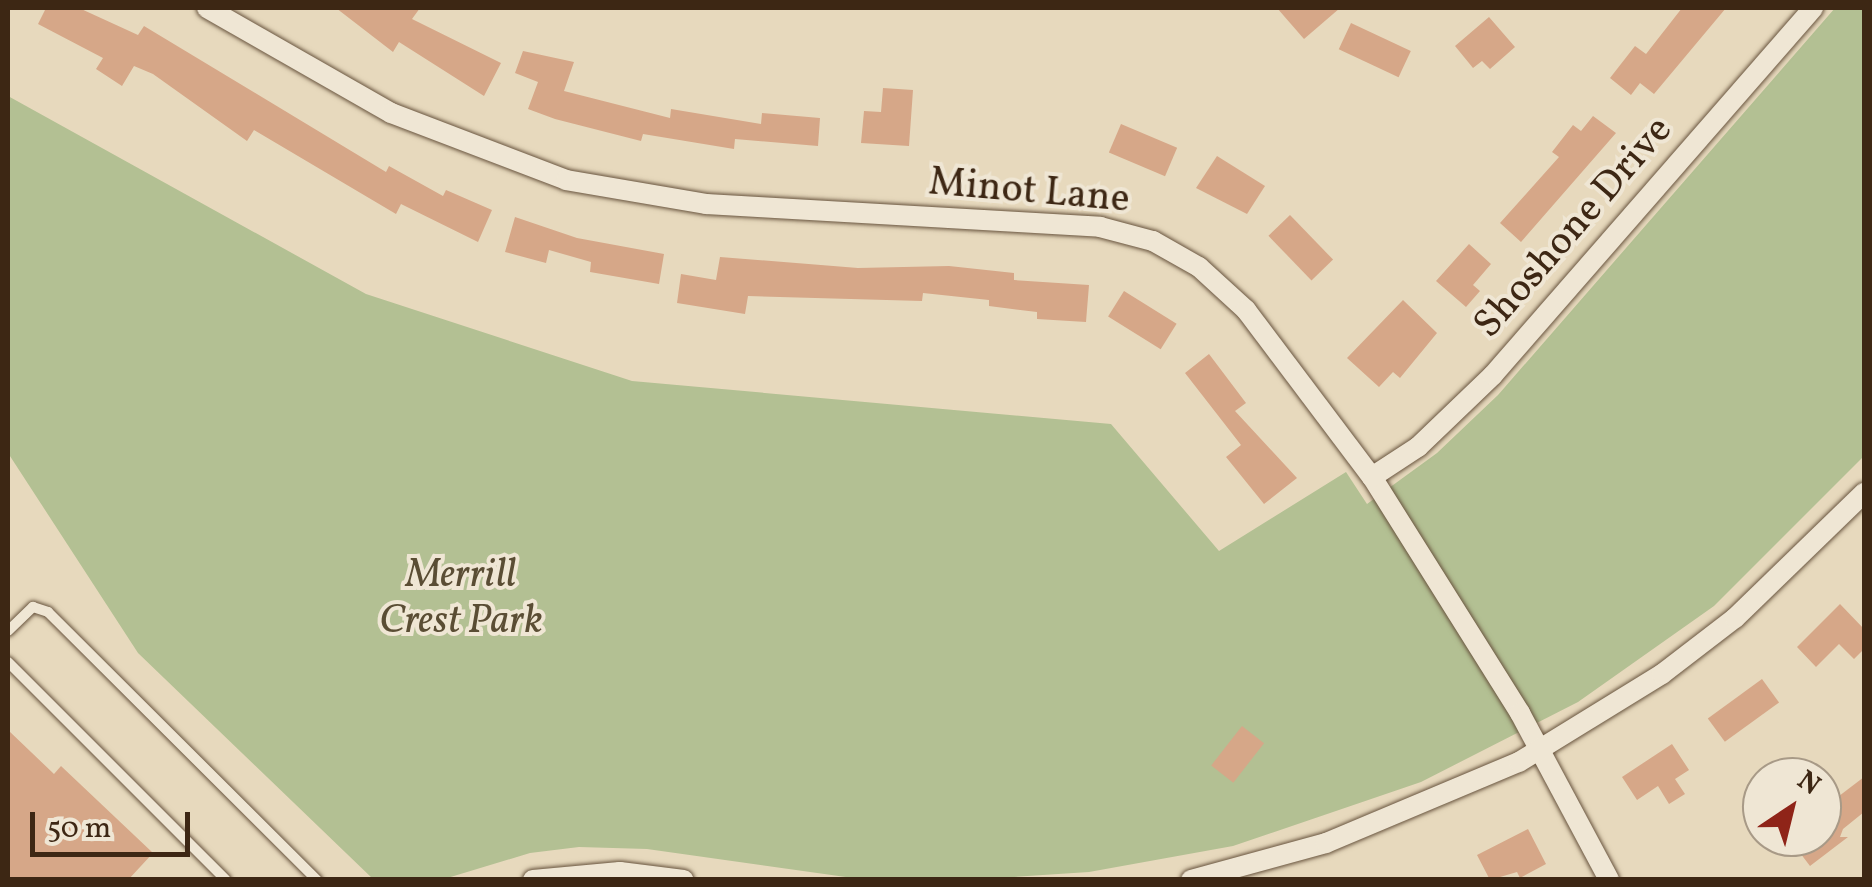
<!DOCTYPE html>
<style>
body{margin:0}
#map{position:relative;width:1872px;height:887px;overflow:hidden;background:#e7d9bd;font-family:Vollkorn,serif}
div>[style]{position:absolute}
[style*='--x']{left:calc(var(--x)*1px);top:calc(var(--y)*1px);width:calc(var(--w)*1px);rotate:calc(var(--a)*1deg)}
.green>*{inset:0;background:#b3c093}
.building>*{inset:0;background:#d6a788;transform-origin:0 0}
.roads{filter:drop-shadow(0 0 2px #68543e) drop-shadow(0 0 2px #68543e)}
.lane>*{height:10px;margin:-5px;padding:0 5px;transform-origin:5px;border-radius:5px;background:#efe6d4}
.street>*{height:20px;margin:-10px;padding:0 10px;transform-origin:10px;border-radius:10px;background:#efe6d4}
span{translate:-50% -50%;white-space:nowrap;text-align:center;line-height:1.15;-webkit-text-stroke:8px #efe6d4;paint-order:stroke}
.street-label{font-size:40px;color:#3d2714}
.park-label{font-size:40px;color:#5a4d34;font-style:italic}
.frame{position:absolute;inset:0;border:10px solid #3d2714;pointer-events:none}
.north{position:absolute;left:1742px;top:757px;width:100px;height:100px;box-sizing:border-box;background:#efe6d4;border:2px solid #a89a87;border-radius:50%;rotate:35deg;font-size:28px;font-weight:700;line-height:40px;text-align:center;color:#3d2714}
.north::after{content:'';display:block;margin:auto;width:35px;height:45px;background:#8f2418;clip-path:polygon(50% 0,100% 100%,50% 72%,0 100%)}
.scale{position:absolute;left:30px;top:812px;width:160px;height:45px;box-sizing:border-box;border:5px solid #3d2714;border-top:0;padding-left:12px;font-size:30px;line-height:35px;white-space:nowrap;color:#3d2714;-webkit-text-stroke:8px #efe6d4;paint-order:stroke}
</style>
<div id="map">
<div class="green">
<i style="clip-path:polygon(1835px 8px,1864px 8px,1864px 456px,1714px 606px,1578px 702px,1421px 782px,1233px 846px,1089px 872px,969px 880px,860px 879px,647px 849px,579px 847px,530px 853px,444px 879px,373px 879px,138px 653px,8px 453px,8px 96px,366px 294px,632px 381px,1111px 424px,1219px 551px,1346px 472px,1367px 504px,1437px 453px,1498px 395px)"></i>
</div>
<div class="building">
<i style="clip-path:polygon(46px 8px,79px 8px,138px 35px,144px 26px,386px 172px,389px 166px,443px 196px,446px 190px,492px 210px,478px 242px,401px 204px,396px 214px,254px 130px,247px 141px,153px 74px,134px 66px,122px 86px,96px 69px,103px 58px,38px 24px)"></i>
<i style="clip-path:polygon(336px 8px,420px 8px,412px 19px,501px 63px,484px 96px,399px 42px,393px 52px)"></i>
<i style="clip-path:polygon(1277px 8px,1340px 8px,1304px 39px)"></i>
<i style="clip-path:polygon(1682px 8px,1726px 8px,1654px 94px,1640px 83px,1631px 95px,1610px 78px,1635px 46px,1646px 54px)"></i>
<i style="clip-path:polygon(1489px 17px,1515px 47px,1490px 69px,1482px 61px,1473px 68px,1455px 46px)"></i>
<i style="left:1351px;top:23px;width:66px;height:29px;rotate:25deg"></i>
<i style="clip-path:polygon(523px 51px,574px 62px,564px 91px,670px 118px,671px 109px,761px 124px,762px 113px,820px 118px,818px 146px,735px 139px,734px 149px,643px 134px,641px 141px,555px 119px,528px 109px,538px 82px,515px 73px)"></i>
<i style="clip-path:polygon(883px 88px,913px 90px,909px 146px,861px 143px,864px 111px,881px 112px)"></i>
<i style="clip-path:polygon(1593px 116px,1616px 133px,1521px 242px,1500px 223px,1559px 157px,1552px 152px,1573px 125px,1581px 131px)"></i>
<i style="left:1121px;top:124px;width:61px;height:31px;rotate:23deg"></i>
<i style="clip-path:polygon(1217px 156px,1265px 186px,1247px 214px,1196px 188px)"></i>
<i style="left:1290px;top:215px;width:62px;height:30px;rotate:46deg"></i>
<i style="clip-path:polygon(515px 217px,577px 238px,664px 254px,659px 284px,590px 272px,591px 262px,549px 250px,546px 263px,505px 252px)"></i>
<i style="clip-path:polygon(1469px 244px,1491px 264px,1473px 285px,1480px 291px,1466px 307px,1436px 281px)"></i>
<i style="clip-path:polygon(720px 257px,858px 268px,949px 266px,1014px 273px,1014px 280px,1089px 285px,1086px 322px,1037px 319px,1037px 312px,989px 306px,989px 300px,923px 293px,922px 301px,748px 296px,745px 314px,677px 303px,681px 274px,716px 280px)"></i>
<i style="left:1124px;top:291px;width:62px;height:30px;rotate:32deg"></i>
<i style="clip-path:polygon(1403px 300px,1437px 333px,1400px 378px,1393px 372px,1379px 387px,1347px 358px)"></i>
<i style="clip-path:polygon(1209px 354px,1246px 403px,1235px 411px,1297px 478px,1264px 504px,1226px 457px,1241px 445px,1185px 373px)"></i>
<i style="clip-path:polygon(1840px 604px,1864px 629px,1864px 649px,1854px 659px,1839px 644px,1816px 667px,1797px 647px)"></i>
<i style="left:1762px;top:679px;width:29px;height:67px;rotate:54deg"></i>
<i style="left:1242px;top:726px;width:28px;height:50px;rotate:38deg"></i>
<i style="clip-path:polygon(8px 730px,54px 774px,61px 766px,153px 853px,128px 880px,8px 880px)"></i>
<i style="clip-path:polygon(1672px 744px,1689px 770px,1675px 779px,1685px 794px,1669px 804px,1658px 786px,1637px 800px,1622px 777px)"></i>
<i style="clip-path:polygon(1864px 777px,1864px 812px,1843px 829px,1840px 837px,1848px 837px,1810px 866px,1794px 845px,1822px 837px,1822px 809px)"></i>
<i style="clip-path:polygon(1528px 829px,1546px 864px,1520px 878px,1517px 872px,1490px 880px,1477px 855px)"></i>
</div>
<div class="roads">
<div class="lane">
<i style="--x:8;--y:631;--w:35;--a:-44"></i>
<i style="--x:33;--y:607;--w:16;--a:18"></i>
<i style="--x:48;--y:612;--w:380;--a:44.9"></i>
<i style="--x:8;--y:662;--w:308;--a:45"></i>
</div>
<div class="street">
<i style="--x:207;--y:8;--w:212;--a:29.7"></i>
<i style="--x:391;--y:113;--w:187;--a:20.9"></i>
<i style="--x:566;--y:180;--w:142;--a:9.7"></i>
<i style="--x:706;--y:204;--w:395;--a:3.3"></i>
<i style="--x:1100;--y:227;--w:55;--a:14.8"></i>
<i style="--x:1153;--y:241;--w:53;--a:29.5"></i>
<i style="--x:1199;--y:267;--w:64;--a:42.5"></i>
<i style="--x:1246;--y:310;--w:209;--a:53"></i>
<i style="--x:1372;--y:477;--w:279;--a:57.9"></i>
<i style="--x:1520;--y:713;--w:189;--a:61.9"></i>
<i style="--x:1372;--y:477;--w:55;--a:-33.1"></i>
<i style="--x:1418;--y:447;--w:104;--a:-43.8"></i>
<i style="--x:1493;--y:375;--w:487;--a:-48.9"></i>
<i style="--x:533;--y:880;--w:87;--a:-5.3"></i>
<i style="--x:620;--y:872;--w:64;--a:7.1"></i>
<i style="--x:1191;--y:880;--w:140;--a:-15.3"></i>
<i style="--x:1326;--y:843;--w:209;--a:-22.8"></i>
<i style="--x:1519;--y:762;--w:168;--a:-31.6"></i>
<i style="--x:1662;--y:674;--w:92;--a:-37.5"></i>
<i style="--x:1735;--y:618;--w:180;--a:-44.1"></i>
</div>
</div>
<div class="street-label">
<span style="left:1029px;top:192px;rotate:5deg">Minot Lane</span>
<span style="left:1574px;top:228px;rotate:-49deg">Shoshone Drive</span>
</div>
<div class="park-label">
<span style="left:461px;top:599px">Merrill<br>Crest Park</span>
</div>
<div class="frame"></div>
<div class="north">N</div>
<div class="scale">50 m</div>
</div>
